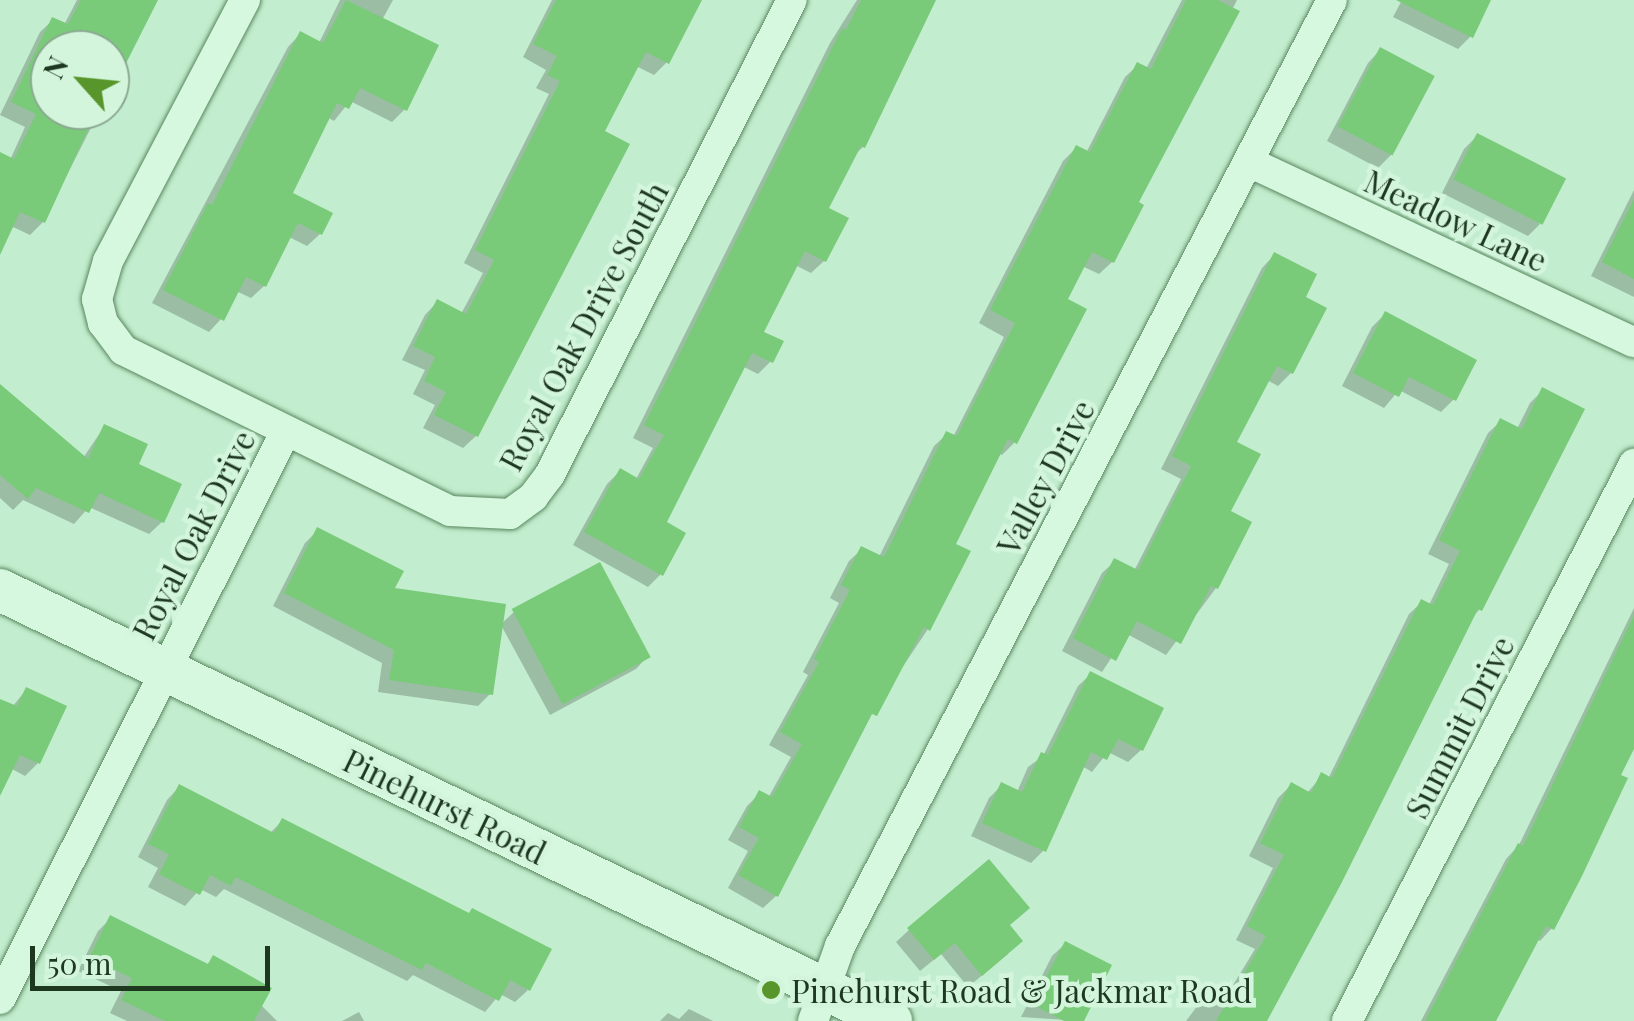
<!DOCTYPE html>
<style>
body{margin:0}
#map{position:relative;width:1634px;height:1021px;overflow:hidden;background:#c2edce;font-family:"Playfair Display",serif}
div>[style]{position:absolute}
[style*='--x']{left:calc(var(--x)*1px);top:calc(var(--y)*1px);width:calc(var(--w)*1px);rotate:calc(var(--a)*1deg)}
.shadow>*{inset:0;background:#0003}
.building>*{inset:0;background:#79cb79;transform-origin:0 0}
.roads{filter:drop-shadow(0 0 2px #5a875f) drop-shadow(0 0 2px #5a875f)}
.street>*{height:30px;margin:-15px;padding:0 15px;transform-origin:15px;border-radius:15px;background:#d5f8df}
.secondary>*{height:42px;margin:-21px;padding:0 21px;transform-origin:21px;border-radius:21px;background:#d5f8df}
.dots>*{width:28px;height:28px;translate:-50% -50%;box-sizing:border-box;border:5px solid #d2f5dc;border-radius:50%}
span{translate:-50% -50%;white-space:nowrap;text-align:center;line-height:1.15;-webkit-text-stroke:9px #d2f5dc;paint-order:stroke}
.street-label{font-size:32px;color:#1e371f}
.poi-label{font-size:32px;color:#1e371f}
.left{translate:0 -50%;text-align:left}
.north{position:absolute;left:30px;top:30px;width:100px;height:100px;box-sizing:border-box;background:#d2f5dc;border:2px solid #8aa990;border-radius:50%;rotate:297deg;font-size:28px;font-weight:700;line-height:40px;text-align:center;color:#1e371f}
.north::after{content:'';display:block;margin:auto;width:35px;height:45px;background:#58952a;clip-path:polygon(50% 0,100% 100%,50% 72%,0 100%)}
.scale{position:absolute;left:30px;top:946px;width:240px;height:45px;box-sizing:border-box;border:5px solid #1e371f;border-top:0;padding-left:12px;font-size:30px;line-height:35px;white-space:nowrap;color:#1e371f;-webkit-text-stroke:8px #d2f5dc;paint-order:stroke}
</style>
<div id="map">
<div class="shadow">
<i style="clip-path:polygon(77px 0,156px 0,110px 89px,110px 50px,50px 50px,50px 110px,100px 110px,43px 222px,30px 235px,11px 226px,0 240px,0 155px,10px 160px,25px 127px,0 115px,40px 32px,53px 20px,64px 25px)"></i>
<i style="clip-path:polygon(340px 0,393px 0,382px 20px,405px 109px,392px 122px,350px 101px,334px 121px,327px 117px,290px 194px,320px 234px,307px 246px,289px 237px,264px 286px,251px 298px,236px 291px,221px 319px,209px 332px,152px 303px,288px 47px,300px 34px,319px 43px)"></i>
<i style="clip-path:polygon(552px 0,699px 0,667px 62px,654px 75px,636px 66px,602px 132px,476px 436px,463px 448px,423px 428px,435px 405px,413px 394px,425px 370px,402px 360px,425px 315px,437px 302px,461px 314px,483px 273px,464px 263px,549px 94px,536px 88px,546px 70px,523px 57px)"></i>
<i style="clip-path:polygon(857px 0,934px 0,863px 147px,852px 157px,825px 209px,824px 261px,811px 273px,795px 265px,761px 333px,771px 361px,758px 374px,744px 367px,663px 523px,661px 574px,648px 587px,573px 545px,607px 484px,620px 471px,636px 479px,653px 448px,633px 438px,830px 43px)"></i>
<i style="clip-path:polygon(1182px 0,1237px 0,1136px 203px,1112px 262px,1099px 274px,1082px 266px,1065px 300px,1015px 442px,1002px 455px,998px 453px,952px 545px,928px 629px,863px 726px,776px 896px,763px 908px,728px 888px,748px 851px,728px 840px,747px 806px,760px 793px,768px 798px,791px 757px,769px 745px,808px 675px,803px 672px,839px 603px,830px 598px,849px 561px,862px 549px,879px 557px,934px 446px,947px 434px,953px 437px,1004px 337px,979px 323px,1063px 161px,1076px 148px,1086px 153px,1125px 77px,1138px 65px,1146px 69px)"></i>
<i style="clip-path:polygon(1402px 0,1488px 0,1471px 36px,1458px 49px,1393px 17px)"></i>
<i style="clip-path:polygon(1380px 50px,1391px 155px,1378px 168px,1327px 141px,1368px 63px)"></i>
<i style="clip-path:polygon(1477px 136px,1540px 224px,1528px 236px,1442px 193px,1464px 149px)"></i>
<i style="clip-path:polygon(1634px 190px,1634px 297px,1591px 276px)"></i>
<i style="clip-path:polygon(1274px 255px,1303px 298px,1324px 309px,1291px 373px,1278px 386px,1267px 380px,1234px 443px,1216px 588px,1166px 655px,1127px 634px,1102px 672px,1062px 651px,1102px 573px,1115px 561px,1134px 571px,1181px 479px,1161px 469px,1262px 268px)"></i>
<i style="clip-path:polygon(1385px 314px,1454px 399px,1441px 412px,1399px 390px,1384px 408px,1342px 386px,1372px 327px)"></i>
<i style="clip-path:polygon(0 390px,83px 458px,104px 427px,135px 465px,162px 522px,149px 534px,89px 507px,74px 524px,23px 500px,13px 510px,0 498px)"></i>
<i style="clip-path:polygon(1543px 390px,1480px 609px,1469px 620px,1266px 1021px,1186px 1021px,1204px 997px,1221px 1005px,1255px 949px,1236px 940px,1273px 868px,1249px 856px,1278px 798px,1291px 785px,1307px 793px,1322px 776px,1328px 779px,1409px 614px,1422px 602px,1429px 605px,1449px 564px,1428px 554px,1488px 433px,1501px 421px,1517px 429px,1530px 403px)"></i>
<i style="clip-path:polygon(318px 530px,391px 590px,501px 624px,514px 612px,648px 656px,636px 669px,550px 715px,501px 625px,491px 693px,478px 706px,378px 692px,382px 663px,273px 606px,305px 543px)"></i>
<i style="clip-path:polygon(1634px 608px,1634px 743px,1552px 928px,1540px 941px,1536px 939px,1494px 1021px,1421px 1021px,1506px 859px,1519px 845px)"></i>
<i style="clip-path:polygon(1091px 674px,1141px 750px,1128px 762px,1108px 752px,1092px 772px,1082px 766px,1044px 850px,1031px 863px,971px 836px,989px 798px,1002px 785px,1017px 792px,1028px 767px,1043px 756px,1078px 686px)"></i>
<i style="clip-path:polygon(26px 690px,38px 763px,25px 776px,10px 768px,0 781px,0 701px,12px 707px)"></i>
<i style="clip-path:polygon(179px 787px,270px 833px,282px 821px,528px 990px,515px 1002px,500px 994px,485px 1012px,413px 975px,407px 981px,224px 889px,216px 897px,200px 889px,185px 906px,148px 887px,158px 868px,138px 857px,167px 800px)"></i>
<i style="clip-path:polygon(111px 918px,206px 966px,214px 958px,277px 1021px,127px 1021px,110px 1013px,121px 991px,78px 971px,98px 931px)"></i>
<i style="clip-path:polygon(1007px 926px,1008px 954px,968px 987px,941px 954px,920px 971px,896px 942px,909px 930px)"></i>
<i style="clip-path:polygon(1065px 944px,1081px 1021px,1021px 1017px,1052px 956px)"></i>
<i style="clip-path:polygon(689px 1009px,713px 1021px,660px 1021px,668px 1013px,679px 1019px)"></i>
<i style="clip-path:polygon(359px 1012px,364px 1021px,342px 1021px)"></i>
</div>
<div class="building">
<i style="clip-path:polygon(81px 0,158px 0,110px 95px,110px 50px,50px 50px,50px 110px,97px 110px,45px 223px,20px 212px,0 255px,0 152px,14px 159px,36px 114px,11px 102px,52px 17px,68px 24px)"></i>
<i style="clip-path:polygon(346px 0,439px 45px,407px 111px,360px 88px,349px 109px,337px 103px,293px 193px,333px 213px,322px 235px,298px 223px,266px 287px,246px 277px,224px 321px,163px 290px,208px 203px,212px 205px,300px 31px,323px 43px)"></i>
<i style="clip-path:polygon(556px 0,702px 0,669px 64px,646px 52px,605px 131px,630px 144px,478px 437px,434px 415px,446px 392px,424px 381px,435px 357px,413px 346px,437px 299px,466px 314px,494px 260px,475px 250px,560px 81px,547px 75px,557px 56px,533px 44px)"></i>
<i style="clip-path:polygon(861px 0,936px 0,865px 148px,861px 146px,829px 208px,849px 218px,826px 262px,805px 251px,764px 332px,784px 341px,773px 363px,752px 353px,667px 522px,686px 533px,663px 576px,584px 532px,620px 468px,639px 479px,664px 435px,644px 425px,842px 28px,846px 30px)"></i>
<i style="clip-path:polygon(1186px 0,1217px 0,1240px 11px,1139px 202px,1144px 205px,1114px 263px,1092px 252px,1068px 299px,1087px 309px,1017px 444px,1008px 439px,956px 544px,971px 551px,930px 631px,924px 627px,877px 716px,872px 714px,778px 897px,738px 875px,759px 838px,739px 827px,759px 790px,772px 797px,802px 744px,780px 732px,819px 662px,814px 659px,850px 590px,841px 585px,861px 546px,884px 557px,946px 431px,957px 436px,1015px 323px,990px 310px,1076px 145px,1090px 152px,1137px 62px,1151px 69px)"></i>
<i style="clip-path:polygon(1396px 0,1491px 0,1473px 38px)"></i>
<i style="left:1380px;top:47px;width:62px;height:90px;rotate:28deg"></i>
<i style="left:1477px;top:133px;width:100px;height:52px;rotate:27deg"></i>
<i style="clip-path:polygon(1634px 199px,1634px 279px,1602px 262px)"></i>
<i style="clip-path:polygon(1274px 252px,1317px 274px,1306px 297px,1327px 308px,1293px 374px,1277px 366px,1237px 442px,1261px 454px,1231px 511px,1252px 522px,1218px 589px,1211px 586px,1181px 644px,1137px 621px,1116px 661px,1073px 638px,1114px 558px,1138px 570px,1191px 466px,1172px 456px)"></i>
<i style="clip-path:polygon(1385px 311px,1477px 360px,1456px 401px,1409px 377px,1399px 397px,1353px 373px)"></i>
<i style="clip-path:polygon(0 384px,88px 459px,104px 424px,148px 444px,139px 464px,182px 484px,164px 523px,99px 493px,89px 513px,36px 488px,28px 499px,0 475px)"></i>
<i style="clip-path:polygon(1542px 387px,1585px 409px,1482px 611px,1478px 609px,1341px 884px,1267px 1021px,1216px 1021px,1266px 936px,1247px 926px,1284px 855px,1260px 843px,1291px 782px,1311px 793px,1321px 772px,1332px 778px,1421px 599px,1433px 605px,1460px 551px,1439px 540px,1500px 418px,1522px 429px)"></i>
<i style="clip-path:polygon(317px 527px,404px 571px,395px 588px,506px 604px,493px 695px,389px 680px,394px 650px,284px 593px)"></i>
<i style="left:600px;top:562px;width:108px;height:100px;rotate:62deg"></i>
<i style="clip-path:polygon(1634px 615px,1634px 749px,1621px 775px,1628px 778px,1582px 876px,1554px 930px,1546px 926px,1496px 1021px,1425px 1021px,1518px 843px,1523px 846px)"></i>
<i style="clip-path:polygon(1090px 671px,1164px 708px,1143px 751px,1118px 739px,1107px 760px,1091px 752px,1046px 852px,982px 823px,1001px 782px,1022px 792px,1041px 752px,1048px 755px)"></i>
<i style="clip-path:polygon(26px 687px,67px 706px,40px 764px,20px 755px,0 796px,0 699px,17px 706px)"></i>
<i style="clip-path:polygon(179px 784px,274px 833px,282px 818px,469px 913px,472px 908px,552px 949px,530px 991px,510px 980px,499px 1001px,426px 963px,422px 970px,235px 877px,231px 886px,210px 875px,200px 895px,159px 874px,169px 854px,148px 844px)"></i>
<i style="clip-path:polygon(989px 859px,1030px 908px,1010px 925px,1023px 941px,982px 976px,955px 943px,934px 960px,907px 928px)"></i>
<i style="clip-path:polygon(110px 915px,208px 964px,213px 955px,272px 988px,254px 1021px,165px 1021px,121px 1000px,132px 978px,89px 958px)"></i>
<i style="clip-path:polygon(1065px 941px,1112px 965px,1084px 1021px,1064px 1021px,1032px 1004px)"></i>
</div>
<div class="roads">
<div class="street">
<i style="--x:245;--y:0;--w:295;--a:117.7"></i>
<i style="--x:108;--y:261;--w:40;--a:106"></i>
<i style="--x:97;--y:299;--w:25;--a:76"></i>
<i style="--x:103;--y:323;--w:34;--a:53"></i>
<i style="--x:123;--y:350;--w:364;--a:26.2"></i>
<i style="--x:450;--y:511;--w:60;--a:2.9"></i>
<i style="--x:510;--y:514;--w:29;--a:-36"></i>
<i style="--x:533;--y:497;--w:26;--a:-53"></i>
<i style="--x:549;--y:476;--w:534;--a:-62.96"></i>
<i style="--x:1249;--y:162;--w:425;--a:25.1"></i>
<i style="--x:0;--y:999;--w:636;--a:-63.27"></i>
<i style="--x:813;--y:1021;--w:80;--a:-70.2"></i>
<i style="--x:840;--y:946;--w:1066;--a:-62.52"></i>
<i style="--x:1347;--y:1021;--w:627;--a:-62.74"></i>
</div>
<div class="secondary">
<i style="--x:0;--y:590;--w:990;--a:25.81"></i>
</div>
</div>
<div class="dots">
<i style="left:771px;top:990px;background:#58952a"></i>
</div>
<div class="street-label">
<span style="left:1456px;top:220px;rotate:25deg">Meadow Lane</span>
<span style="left:583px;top:326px;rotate:-62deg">Royal Oak Drive South</span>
<span style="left:1045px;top:477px;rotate:-62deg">Valley Drive</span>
<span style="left:193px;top:535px;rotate:-63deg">Royal Oak Drive</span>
<span style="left:1459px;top:727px;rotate:-63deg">Summit Drive</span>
<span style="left:445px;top:806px;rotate:26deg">Pinehurst Road</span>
</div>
<div class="poi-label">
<span class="left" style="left:791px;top:990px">Pinehurst Road &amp; Jackmar Road</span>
</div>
<div class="north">N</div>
<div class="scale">50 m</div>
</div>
